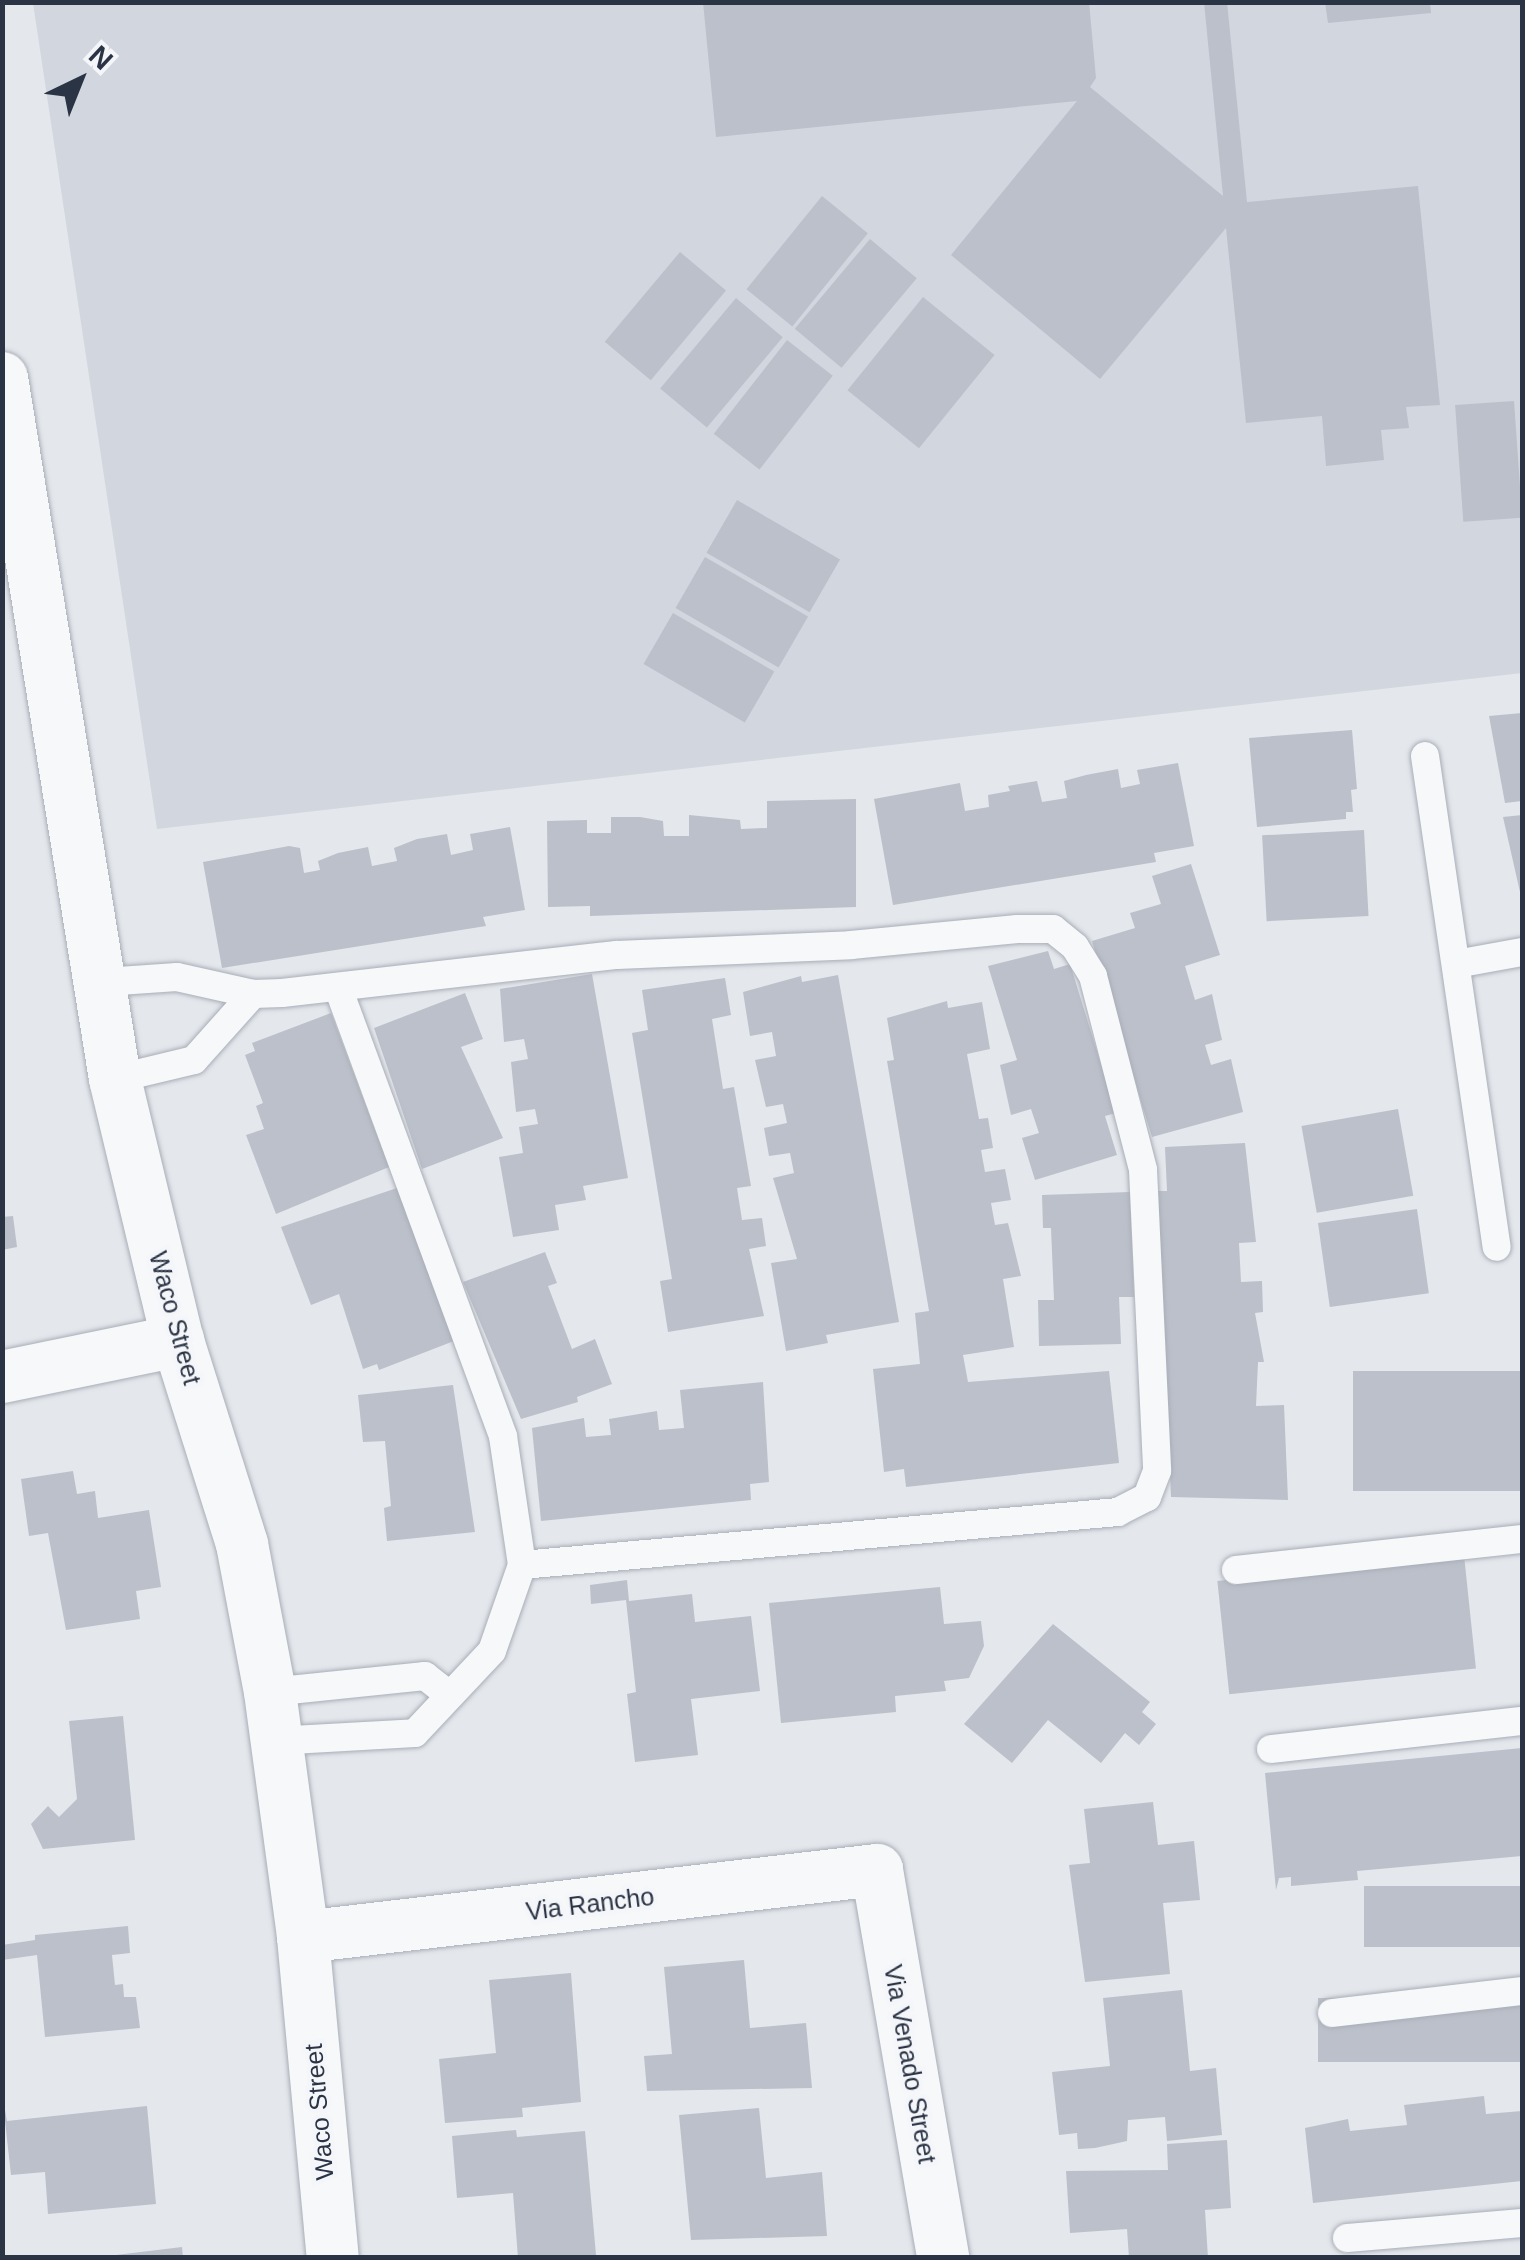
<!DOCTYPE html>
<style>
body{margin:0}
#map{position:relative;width:1525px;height:2260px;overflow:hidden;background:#e4e7ec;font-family:Arial,sans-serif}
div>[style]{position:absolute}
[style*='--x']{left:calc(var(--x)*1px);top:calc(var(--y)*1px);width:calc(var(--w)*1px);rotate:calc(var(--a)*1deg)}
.built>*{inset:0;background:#d2d6de}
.building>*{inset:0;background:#bbc0ca;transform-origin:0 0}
.roads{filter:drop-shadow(0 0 2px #a9aeb7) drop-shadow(0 0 2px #a9aeb7)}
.service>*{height:28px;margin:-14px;padding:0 14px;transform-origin:14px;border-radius:14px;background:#f7f8fa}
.minor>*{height:52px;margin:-26px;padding:0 26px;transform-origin:26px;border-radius:26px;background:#f7f8fa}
span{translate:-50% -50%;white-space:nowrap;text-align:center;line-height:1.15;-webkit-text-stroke:9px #f4f6f9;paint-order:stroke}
.street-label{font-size:25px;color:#2b3445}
.frame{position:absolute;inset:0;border:5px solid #2b3445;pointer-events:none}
.north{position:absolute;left:30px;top:30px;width:100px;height:100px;-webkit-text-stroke:8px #f4f6f9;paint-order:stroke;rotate:43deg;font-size:28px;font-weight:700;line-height:40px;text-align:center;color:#2b3445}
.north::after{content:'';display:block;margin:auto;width:35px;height:45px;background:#2b3445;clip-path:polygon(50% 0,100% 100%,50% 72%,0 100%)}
</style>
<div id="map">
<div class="built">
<i style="clip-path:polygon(33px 3px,1522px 3px,1522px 673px,157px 829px)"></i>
</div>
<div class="building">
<i style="clip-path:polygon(703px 2px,1089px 2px,1096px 78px,1090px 87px,1223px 196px,1204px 2px,1227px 2px,1247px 202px,1418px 186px,1440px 405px,1406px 407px,1409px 428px,1381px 430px,1384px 460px,1326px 466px,1322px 416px,1246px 423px,1226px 228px,1100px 379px,951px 255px,1077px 101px,716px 137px)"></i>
<i style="clip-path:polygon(1325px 2px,1430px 2px,1431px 13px,1328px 23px)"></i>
<i style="left:822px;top:196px;width:59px;height:120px;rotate:39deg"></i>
<i style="left:870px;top:239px;width:61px;height:117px;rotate:40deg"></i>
<i style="left:680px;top:252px;width:60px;height:117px;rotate:40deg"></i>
<i style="left:923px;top:297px;width:92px;height:120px;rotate:39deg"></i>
<i style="left:736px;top:298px;width:61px;height:118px;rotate:40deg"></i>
<i style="left:787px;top:340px;width:58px;height:119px;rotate:38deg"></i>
<i style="left:1514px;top:401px;width:117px;height:59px;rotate:86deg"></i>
<i style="left:737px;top:500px;width:119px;height:61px;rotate:30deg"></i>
<i style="left:705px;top:557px;width:119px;height:59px;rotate:30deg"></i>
<i style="left:673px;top:613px;width:117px;height:59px;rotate:30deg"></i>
<i style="clip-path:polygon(1522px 713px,1522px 801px,1505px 803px,1489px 716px)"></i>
<i style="clip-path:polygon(1352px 730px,1357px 789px,1351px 790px,1353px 812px,1346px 812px,1346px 819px,1257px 827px,1249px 738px)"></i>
<i style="clip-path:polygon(1178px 763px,1194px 846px,1154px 853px,1156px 862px,893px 905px,874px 799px,960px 783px,965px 811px,989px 807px,988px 795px,1010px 791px,1008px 786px,1037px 781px,1042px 802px,1067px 798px,1064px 781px,1086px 775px,1118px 769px,1121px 788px,1140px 784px,1137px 770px)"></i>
<i style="clip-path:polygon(856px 799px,856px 907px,590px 916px,590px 906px,548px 907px,547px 821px,587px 820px,587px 833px,611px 833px,611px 817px,640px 817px,663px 821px,664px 836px,689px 836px,689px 815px,740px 820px,741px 829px,767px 828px,767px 801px)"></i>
<i style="clip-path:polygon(1522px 815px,1522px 892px,1520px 892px,1503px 817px)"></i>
<i style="clip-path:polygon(510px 827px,525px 910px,483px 917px,486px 926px,222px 968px,203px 862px,289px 846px,300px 848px,304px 873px,320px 870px,318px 861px,338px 853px,368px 847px,372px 866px,397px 861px,394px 848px,417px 839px,447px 834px,451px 855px,473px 850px,470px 834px)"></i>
<i style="left:1364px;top:830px;width:86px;height:102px;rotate:87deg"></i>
<i style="clip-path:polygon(1191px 864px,1220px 955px,1185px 966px,1195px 1000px,1212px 994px,1222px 1040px,1205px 1045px,1211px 1065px,1231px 1059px,1243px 1112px,1152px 1137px,1092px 941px,1135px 928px,1130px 913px,1161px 904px,1152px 876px)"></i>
<i style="clip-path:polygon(1048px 951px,1054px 969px,1070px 964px,1116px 1113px,1105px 1116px,1117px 1155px,1035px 1180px,1022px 1138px,1039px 1133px,1031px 1109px,1011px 1115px,1000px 1065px,1017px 1060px,988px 966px)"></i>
<i style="clip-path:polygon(592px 974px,628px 1178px,583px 1186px,586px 1200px,555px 1205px,559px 1230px,513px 1237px,499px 1157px,523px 1153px,519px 1127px,538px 1124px,535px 1109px,516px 1112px,511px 1062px,528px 1059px,524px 1039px,504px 1042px,500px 989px)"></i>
<i style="clip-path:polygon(838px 975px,899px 1322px,826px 1335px,828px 1343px,786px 1351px,771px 1263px,797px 1259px,773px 1178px,794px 1173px,790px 1153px,769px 1156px,764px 1128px,787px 1123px,783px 1104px,766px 1107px,755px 1060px,776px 1056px,772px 1032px,750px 1036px,743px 992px,801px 976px,802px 982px)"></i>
<i style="clip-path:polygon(725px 978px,731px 1015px,712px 1019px,723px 1089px,734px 1087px,751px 1186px,737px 1188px,742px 1220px,762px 1218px,766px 1246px,749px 1249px,764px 1316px,668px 1332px,660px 1281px,672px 1279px,632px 1033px,648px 1030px,642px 990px)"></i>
<i style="clip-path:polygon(465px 993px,483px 1039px,461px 1047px,503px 1138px,422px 1169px,374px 1028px)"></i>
<i style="clip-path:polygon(947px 1001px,948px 1008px,982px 1002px,990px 1049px,967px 1054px,979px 1119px,988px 1118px,993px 1148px,981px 1150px,985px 1172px,1005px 1169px,1011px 1200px,991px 1203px,995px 1225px,1008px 1223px,1021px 1276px,1003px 1279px,1014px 1347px,963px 1355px,968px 1382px,1109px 1371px,1119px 1463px,906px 1487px,904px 1469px,884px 1472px,873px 1369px,920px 1364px,915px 1313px,929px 1311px,887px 1061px,894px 1060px,887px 1018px)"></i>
<i style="clip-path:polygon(331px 1013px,389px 1167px,276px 1214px,246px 1135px,264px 1129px,256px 1106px,263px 1103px,245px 1055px,255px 1051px,252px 1043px)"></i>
<i style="left:1398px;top:1109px;width:88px;height:98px;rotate:80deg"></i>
<i style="clip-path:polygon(1245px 1143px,1256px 1242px,1239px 1243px,1241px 1282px,1262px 1281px,1263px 1312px,1255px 1313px,1264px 1362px,1258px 1362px,1256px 1406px,1284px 1405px,1288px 1500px,1171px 1497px,1158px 1191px,1167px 1191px,1165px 1147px)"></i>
<i style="clip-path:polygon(397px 1188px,454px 1341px,379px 1370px,377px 1364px,363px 1369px,339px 1294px,311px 1305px,281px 1227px)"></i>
<i style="clip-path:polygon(1130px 1192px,1134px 1297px,1119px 1297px,1121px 1344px,1039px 1346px,1038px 1300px,1054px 1300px,1051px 1228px,1043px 1228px,1042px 1195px)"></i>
<i style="left:1417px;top:1209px;width:85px;height:100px;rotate:82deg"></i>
<i style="clip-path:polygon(13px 1216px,17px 1247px,2px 1250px,2px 1217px)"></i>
<i style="clip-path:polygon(545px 1252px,557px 1283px,548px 1286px,572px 1349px,595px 1339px,612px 1384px,577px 1397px,578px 1402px,521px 1419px,463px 1282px)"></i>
<i style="left:1522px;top:1371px;width:120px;height:169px;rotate:90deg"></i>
<i style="clip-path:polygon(763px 1382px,769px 1482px,750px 1484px,751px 1500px,541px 1521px,532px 1428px,584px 1418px,586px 1437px,611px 1435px,609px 1419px,657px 1411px,659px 1430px,684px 1428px,680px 1390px)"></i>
<i style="clip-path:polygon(453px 1385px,475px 1532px,387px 1541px,384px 1508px,391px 1506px,385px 1441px,363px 1442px,358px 1395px)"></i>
<i style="clip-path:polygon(73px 1471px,77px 1494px,95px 1491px,98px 1518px,149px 1510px,161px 1587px,136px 1591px,140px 1619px,66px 1630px,48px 1533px,29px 1536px,21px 1479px)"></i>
<i style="left:1464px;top:1555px;width:114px;height:248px;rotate:84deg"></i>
<i style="clip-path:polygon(627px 1580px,629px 1601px,692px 1594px,695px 1622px,751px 1616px,760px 1691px,691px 1699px,698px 1755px,635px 1762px,627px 1694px,636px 1692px,626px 1600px,591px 1604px,590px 1585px)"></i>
<i style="clip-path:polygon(940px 1587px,944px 1624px,981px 1621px,984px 1646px,969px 1678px,944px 1681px,946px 1691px,895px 1696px,896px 1712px,781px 1723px,769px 1603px)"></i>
<i style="clip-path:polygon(1053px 1624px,1150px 1702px,1142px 1712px,1156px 1724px,1139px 1745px,1125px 1733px,1101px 1763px,1048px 1720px,1012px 1763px,964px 1724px)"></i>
<i style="clip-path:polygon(123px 1716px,135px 1840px,43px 1849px,31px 1824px,48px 1806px,59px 1817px,77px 1799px,69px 1721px)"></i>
<i style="clip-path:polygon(1522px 1748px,1522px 1856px,1357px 1871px,1358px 1880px,1291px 1886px,1291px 1877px,1279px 1878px,1276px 1890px,1265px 1773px)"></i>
<i style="clip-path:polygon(1153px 1802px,1158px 1845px,1194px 1841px,1200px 1900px,1163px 1903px,1170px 1974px,1085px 1982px,1069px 1865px,1090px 1863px,1084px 1809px)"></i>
<i style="left:1522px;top:1886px;width:61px;height:158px;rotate:90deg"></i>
<i style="clip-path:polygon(128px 1926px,130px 1953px,112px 1955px,115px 1985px,123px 1984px,124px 1997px,136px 1997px,140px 2028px,45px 2037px,37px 1955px,2px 1960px,2px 1945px,35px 1940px,35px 1935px)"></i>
<i style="clip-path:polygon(744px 1960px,750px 2028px,806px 2023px,812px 2088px,647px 2091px,644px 2056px,672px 2054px,664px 1967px)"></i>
<i style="clip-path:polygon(571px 1973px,581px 2102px,522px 2108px,523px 2117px,445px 2123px,439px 2059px,496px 2053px,489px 1980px)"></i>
<i style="clip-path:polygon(1182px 1990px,1190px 2071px,1216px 2068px,1222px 2135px,1167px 2141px,1165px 2117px,1128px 2120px,1127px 2141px,1095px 2148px,1078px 2149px,1077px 2133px,1059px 2135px,1052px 2072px,1110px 2066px,1103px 1998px)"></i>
<i style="left:1522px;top:1998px;width:64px;height:204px;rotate:90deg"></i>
<i style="clip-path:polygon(2px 2094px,7px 2121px,147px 2106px,156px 2204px,48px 2214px,45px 2172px,11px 2175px)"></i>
<i style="clip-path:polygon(1484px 2096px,1486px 2114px,1522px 2111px,1522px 2181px,1313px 2203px,1305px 2128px,1348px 2119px,1350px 2131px,1407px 2125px,1404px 2105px)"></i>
<i style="clip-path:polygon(759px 2108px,766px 2178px,822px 2172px,827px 2236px,691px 2240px,679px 2115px)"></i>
<i style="clip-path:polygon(516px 2130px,517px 2137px,585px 2131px,596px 2255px,518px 2258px,513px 2193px,457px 2198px,452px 2136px)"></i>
<i style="clip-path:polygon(1227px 2140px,1231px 2208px,1205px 2210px,1208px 2258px,1129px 2258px,1127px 2229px,1070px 2233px,1066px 2171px,1168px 2170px,1167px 2144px)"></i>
<i style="clip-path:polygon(182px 2247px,183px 2258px,116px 2258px,116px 2255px)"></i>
</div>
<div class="roads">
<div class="service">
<i style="--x:1425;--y:756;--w:496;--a:81.7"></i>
<i style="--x:1456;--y:964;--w:67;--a:-10.3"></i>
<i style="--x:104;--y:982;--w:73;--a:-3.9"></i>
<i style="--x:177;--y:977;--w:78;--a:12.6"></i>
<i style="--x:253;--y:994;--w:29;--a:-2"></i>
<i style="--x:282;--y:993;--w:337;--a:-6.5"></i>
<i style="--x:617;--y:955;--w:234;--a:-2.4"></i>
<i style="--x:851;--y:945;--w:167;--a:-5.5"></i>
<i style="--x:1017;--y:929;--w:36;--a:0"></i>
<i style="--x:1053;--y:929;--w:28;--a:39"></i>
<i style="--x:1075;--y:947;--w:34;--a:58"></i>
<i style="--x:1093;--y:976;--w:200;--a:75.5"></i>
<i style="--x:1143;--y:1170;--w:301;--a:87.3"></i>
<i style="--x:1157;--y:1471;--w:28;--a:111"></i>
<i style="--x:1147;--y:1497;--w:33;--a:153"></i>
<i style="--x:1118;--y:1512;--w:598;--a:174.92"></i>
<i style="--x:115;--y:1079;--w:81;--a:-13.5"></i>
<i style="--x:194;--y:1060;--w:89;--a:-48.2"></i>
<i style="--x:1236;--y:1570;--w:288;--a:-6.2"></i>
<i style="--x:270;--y:1692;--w:156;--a:-5.9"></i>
<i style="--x:425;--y:1676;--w:29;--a:38"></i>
<i style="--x:274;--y:1741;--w:141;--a:-3.2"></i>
<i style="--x:415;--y:1733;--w:112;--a:-46.8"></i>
<i style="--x:492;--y:1651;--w:91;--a:-70.8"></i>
<i style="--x:522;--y:1565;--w:130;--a:-98.4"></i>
<i style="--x:503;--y:1436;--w:478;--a:-110.2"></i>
<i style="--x:1271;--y:1749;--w:253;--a:-6.4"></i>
<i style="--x:1332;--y:2013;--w:191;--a:-6.6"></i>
<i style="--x:1347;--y:2238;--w:176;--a:-4.9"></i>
</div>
<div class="minor">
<i style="--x:2;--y:378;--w:710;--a:80.84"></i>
<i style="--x:115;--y:1079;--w:269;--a:76.5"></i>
<i style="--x:178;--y:1341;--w:213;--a:72.5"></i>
<i style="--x:242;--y:1544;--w:151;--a:79.3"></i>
<i style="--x:270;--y:1692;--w:247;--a:82.3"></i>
<i style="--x:303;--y:1937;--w:322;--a:84.7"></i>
<i style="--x:2;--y:1377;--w:180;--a:-11.6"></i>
<i style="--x:303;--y:1937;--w:578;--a:-6.66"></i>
<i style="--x:877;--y:1870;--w:394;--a:80.3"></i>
</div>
</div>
<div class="street-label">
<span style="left:175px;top:1318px;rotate:75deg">Waco Street</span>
<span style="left:590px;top:1904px;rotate:-7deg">Via Rancho</span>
<span style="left:910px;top:2064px;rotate:80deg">Via Venado Street</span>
<span style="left:319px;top:2112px;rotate:-95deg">Waco Street</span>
</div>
<div class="frame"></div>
<div class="north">N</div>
</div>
